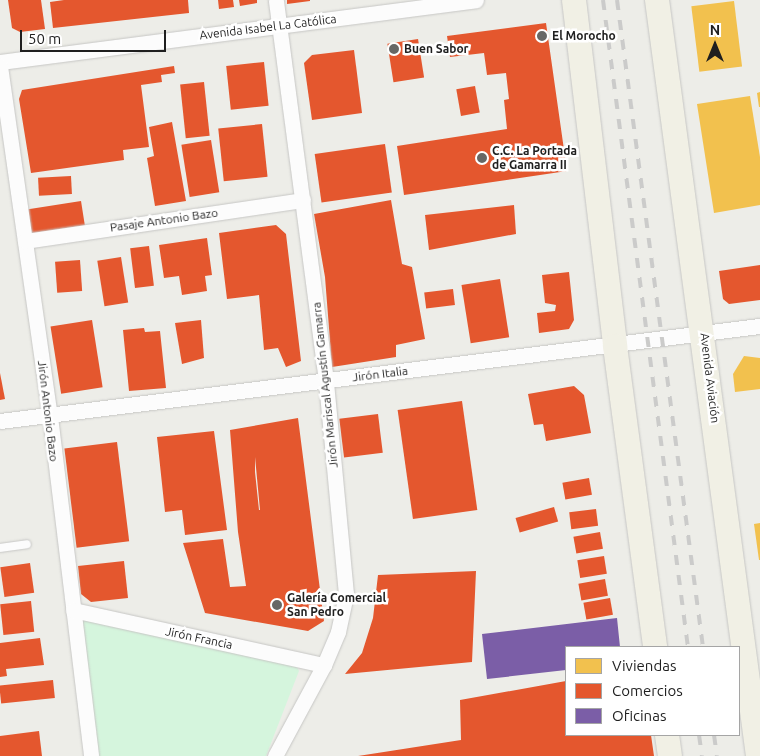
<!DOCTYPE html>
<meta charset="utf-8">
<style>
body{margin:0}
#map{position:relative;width:760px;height:756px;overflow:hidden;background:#edede8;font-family:Ubuntu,sans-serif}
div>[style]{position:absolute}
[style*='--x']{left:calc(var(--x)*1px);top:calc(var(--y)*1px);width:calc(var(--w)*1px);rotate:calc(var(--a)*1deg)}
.park>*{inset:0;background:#d5f5dd}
.homes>*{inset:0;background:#f2c14e;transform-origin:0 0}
.shops>*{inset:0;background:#e4572e;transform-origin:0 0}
.offices>*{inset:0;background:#7b5ea7}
.roads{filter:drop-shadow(0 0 1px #c6c6c4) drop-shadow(0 0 1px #c6c6c4)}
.lane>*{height:8px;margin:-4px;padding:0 4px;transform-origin:4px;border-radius:4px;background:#fcfcfc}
.street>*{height:15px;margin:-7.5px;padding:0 7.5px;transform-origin:7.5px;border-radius:7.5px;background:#fcfcfc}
.primary>*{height:24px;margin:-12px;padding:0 12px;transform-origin:12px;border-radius:12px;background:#f1f0e5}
.rail>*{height:4px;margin-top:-2px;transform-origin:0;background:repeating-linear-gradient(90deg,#cbcbca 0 10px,transparent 0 20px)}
.dots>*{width:14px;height:14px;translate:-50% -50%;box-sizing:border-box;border:2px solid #fff;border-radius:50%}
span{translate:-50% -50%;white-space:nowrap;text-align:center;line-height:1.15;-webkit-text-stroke:5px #fff;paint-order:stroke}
.street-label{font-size:12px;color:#1f1f1f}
.poi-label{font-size:12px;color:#1f1f1f;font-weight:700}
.left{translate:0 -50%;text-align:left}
.legend{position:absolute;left:565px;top:646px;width:175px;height:90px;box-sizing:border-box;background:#fff;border:1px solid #a5a5a5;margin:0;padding:6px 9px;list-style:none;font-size:15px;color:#1f1f1f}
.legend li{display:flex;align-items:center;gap:10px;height:25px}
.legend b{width:25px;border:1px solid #a5a5a5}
.north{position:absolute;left:690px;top:20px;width:50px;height:50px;-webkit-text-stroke:4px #fff;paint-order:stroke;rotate:0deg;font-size:14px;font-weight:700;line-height:20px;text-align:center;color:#1f1f1f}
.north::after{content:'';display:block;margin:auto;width:18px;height:22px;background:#1f1f1f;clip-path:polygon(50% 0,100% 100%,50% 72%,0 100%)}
.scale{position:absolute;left:20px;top:30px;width:146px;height:22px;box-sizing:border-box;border:2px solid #1f1f1f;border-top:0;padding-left:6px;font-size:15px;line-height:18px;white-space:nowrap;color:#1f1f1f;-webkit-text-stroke:4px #fff;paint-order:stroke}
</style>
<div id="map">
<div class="park">
<i style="clip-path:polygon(77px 617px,296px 665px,299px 671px,266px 756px,95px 756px)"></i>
</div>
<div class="homes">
<i style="left:734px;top:1px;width:66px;height:43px;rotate:83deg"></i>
<i style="clip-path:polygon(760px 92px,760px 107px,759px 107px,757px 93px)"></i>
<i style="clip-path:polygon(750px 96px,760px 157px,760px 205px,714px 213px,697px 104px)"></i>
<i style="clip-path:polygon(744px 356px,760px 358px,760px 389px,735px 392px,733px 374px)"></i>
<i style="clip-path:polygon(760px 523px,760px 560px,759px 560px,754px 524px)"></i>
</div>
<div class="shops">
<i style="clip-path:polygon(8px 0,41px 0,45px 29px,20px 32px,12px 28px)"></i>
<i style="clip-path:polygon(64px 0,188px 0,189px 13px,53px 28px,50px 2px)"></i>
<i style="clip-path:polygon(218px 0,233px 0,234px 7px,219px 9px)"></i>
<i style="clip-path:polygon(239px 0,257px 0,257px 3px,240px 6px)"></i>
<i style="clip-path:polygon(287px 0,310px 0,310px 1px,287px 4px)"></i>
<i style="clip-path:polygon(546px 23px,567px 171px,404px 195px,397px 146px,507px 129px,504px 100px,509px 99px,506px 73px,487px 75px,484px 53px,450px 57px,447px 36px)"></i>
<i style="left:418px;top:39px;width:39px;height:31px;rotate:81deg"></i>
<i style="clip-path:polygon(354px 50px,362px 113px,312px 120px,304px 63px,312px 55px)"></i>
<i style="left:264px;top:62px;width:44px;height:38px;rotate:84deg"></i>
<i style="clip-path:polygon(174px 66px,175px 73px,161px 75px,162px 82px,141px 85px,149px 147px,123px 150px,124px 160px,31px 173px,19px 99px,22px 90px)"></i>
<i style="left:204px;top:82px;width:54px;height:24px;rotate:84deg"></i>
<i style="left:475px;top:86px;width:27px;height:19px;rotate:80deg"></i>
<i style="clip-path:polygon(172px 122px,186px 201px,155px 206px,147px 158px,154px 156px,149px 127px)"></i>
<i style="left:262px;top:124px;width:53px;height:44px;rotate:84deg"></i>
<i style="left:211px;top:140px;width:53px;height:30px;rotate:81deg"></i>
<i style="left:385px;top:144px;width:49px;height:71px;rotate:82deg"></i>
<i style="left:71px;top:176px;width:18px;height:33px;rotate:87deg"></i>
<i style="clip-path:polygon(391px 200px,402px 264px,412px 267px,425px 339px,396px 345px,396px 357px,332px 367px,325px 277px,314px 214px)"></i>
<i style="left:81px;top:201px;width:26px;height:55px;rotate:81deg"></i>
<i style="clip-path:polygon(514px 205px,516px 234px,429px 250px,425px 215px)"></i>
<i style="clip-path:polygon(276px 225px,286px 234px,301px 361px,286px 367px,278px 348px,264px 350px,259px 295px,227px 299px,219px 233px)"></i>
<i style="clip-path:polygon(207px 238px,212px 275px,205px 276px,207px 291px,182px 295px,179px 276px,164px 278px,159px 245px)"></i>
<i style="left:149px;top:246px;width:40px;height:19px;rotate:83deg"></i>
<i style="left:121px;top:257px;width:46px;height:24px;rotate:81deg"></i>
<i style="left:80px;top:260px;width:31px;height:25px;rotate:86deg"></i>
<i style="clip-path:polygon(760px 265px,760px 300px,729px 304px,723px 299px,719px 271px)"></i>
<i style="clip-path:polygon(569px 272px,574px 320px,569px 329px,539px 333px,537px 313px,555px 311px,556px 305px,545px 303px,542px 275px)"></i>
<i style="left:500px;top:279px;width:59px;height:39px;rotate:81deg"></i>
<i style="left:453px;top:289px;width:16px;height:29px;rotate:83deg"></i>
<i style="left:92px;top:320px;width:68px;height:42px;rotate:81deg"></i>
<i style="clip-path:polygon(201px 320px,204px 358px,182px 364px,175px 323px)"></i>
<i style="clip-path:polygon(144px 328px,145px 332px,160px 331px,166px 388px,129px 391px,123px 330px)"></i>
<i style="clip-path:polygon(0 373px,5px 399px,0 400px)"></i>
<i style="clip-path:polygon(574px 386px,584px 395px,591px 433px,546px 441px,543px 424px,534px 425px,528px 394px)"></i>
<i style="left:462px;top:401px;width:110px;height:65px;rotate:82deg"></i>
<i style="left:378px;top:414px;width:39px;height:39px;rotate:83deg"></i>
<i style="clip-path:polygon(evenodd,298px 418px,324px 621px,308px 631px,205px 613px,183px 543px,223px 539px,230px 587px,246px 586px,238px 532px,230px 430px,298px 418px,255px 457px,260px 510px,259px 510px,255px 472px,255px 457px)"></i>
<i style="clip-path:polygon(214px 431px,227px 530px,185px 535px,182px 510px,165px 512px,157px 437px)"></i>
<i style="left:117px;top:442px;width:100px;height:53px;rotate:83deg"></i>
<i style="left:589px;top:478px;width:17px;height:27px;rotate:80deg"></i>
<i style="left:554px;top:507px;width:15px;height:40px;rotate:74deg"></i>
<i style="left:596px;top:509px;width:17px;height:27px;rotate:83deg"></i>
<i style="left:600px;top:532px;width:17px;height:27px;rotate:80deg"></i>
<i style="left:604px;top:556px;width:18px;height:27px;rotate:81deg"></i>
<i style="clip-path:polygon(124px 561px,128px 598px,91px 602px,81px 594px,78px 566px)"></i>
<i style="left:30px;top:563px;width:30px;height:30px;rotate:82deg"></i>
<i style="clip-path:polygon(476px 571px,472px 662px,345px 674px,362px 653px,373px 618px,378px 575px)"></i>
<i style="left:605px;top:579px;width:17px;height:27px;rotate:80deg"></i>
<i style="left:610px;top:598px;width:17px;height:27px;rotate:80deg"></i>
<i style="left:31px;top:601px;width:31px;height:31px;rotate:84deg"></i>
<i style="clip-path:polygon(40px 638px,44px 665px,6px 669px,7px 676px,0 677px,0 643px)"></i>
<i style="left:53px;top:680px;width:18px;height:54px;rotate:84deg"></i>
<i style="clip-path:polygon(566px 681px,566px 735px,651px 735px,654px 756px,358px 756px,461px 740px,460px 700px)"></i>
<i style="clip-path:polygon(39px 731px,42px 756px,0 756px,0 736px)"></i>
</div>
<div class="offices">
<i style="clip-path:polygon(617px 618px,620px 647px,566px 647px,566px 670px,487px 679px,482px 634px)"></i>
</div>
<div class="roads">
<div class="lane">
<i style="--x:0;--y:548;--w:27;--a:-8"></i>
</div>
<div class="street">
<i style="--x:0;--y:62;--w:480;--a:-7.4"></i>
<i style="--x:0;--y:66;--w:354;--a:81.9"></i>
<i style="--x:50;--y:416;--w:342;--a:83.1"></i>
<i style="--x:25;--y:241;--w:281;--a:-8.4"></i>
<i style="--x:0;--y:421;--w:766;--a:-7.13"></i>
<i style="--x:73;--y:610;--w:257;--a:12.4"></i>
<i style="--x:275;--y:756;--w:103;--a:-61.7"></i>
<i style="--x:324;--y:665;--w:36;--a:-67"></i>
<i style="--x:338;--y:632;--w:39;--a:-78"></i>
<i style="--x:346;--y:594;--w:214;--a:-95.4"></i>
<i style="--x:326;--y:381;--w:384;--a:-97.5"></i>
</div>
<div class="primary">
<i style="--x:574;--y:0;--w:348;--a:83.2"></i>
<i style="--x:615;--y:346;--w:304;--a:82.4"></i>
<i style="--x:657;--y:0;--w:763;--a:82.39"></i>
<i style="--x:667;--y:735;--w:21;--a:82"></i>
</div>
</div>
<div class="rail">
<i style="--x:603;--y:0;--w:653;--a:82.52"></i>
<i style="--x:617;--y:0;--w:653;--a:82.43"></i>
<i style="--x:699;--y:735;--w:21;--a:82"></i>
<i style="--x:714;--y:735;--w:21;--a:82"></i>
</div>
<div class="dots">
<i style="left:542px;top:36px;background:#676765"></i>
<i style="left:394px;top:49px;background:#676765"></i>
<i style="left:482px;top:158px;background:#676765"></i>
<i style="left:277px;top:605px;background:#676765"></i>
</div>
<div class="street-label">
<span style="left:268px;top:27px;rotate:-7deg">Avenida Isabel La Católica</span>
<span style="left:164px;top:220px;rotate:-8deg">Pasaje Antonio Bazo</span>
<span style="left:380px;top:374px;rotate:-7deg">Jirón Italia</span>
<span style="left:710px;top:378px;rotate:83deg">Avenida Aviación</span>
<span style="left:325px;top:385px;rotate:-96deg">Jirón Mariscal Agustín Gamarra</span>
<span style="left:48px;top:411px;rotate:83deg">Jirón Antonio Bazo</span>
<span style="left:199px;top:638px;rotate:12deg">Jirón Francia</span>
</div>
<div class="poi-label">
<span class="left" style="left:552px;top:36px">El Morocho</span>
<span class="left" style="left:404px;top:49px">Buen Sabor</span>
<span class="left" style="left:492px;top:158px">C.C. La Portada<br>de Gamarra II</span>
<span class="left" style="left:287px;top:605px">Galería Comercial<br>San Pedro</span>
</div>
<ul class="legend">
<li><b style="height:14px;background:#f2c14e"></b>Viviendas</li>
<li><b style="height:14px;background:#e4572e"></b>Comercios</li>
<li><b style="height:14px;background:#7b5ea7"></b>Oficinas</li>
</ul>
<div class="north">N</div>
<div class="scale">50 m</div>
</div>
